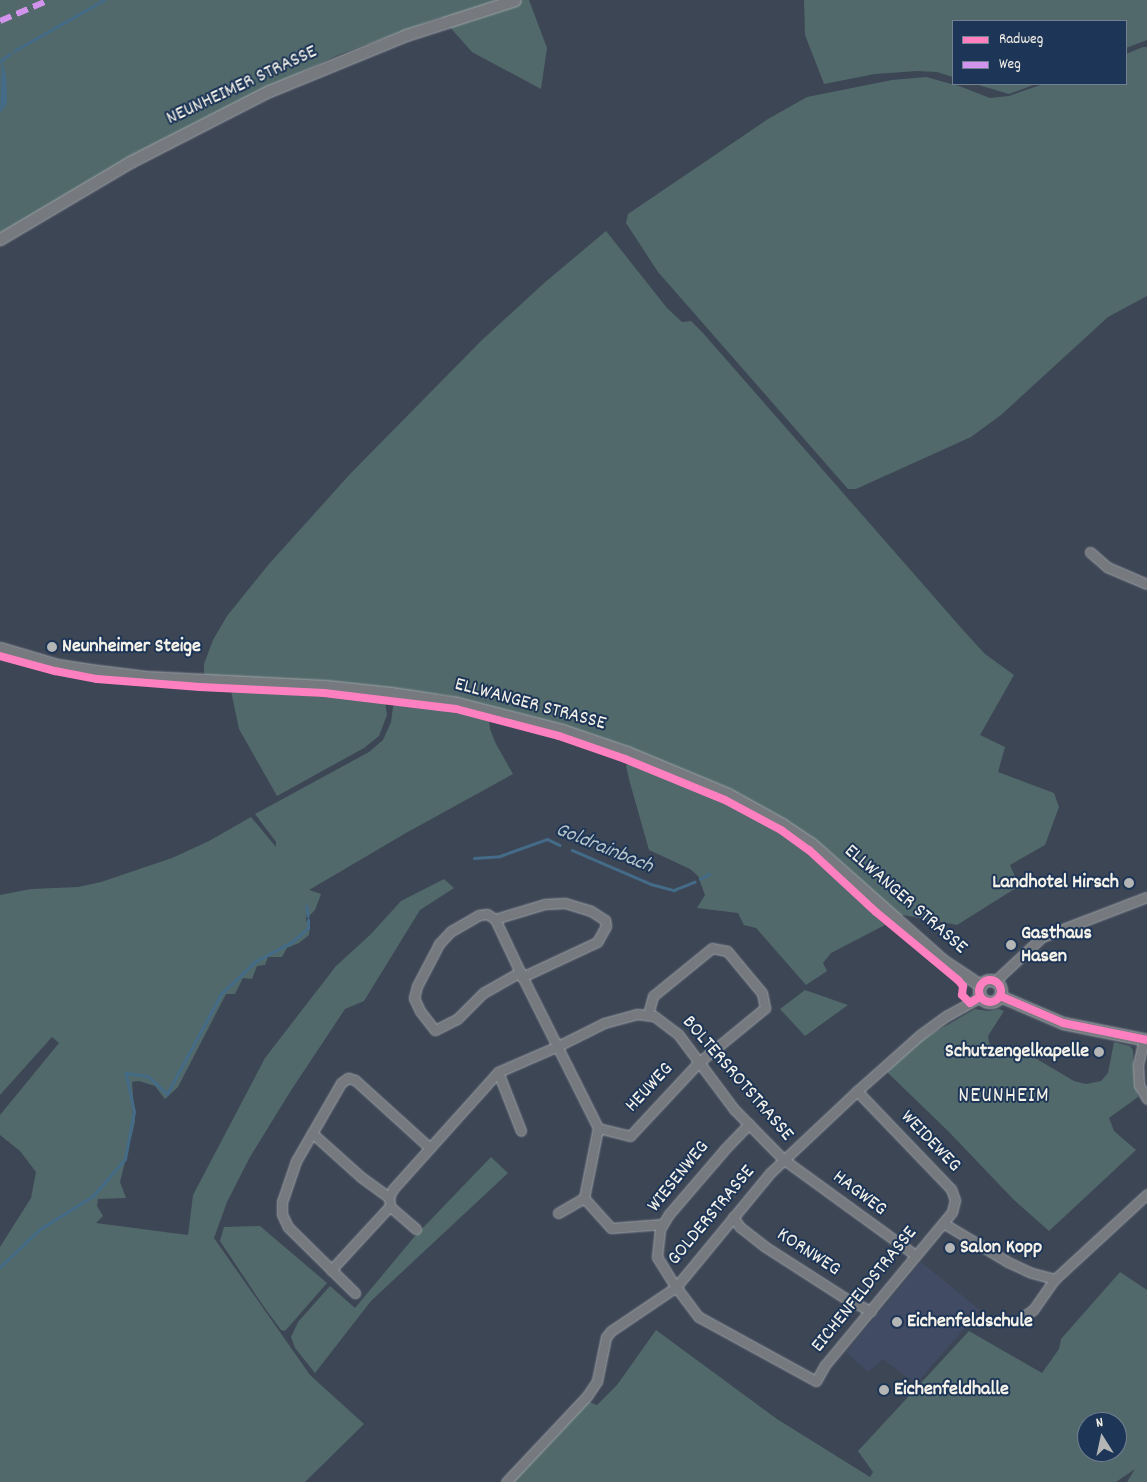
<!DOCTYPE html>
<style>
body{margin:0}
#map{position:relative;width:1147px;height:1482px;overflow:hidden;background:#3d4655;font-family:Dekko,sans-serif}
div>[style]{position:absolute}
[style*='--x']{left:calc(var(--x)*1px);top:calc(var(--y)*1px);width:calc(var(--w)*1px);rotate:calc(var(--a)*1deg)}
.built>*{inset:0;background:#414b63}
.green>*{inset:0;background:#51696a}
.water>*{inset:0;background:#446b88}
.stream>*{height:2.5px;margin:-1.25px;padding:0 1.25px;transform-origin:1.25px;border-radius:1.25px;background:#446b88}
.roads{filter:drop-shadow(0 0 1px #9fa3a8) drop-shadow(0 0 1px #9fa3a8)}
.minor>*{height:9px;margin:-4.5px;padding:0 4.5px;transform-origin:4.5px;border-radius:4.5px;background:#767a7f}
.tertiary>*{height:11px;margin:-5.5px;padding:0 5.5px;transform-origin:5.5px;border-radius:5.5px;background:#767a7f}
.tertiary>.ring{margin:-5.5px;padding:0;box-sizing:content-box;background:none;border:11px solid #767a7f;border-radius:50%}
.quiet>*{height:6px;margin-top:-3px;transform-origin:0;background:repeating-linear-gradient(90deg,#d193ec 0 12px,transparent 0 18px)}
.cycleway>*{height:8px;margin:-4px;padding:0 4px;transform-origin:4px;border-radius:4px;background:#ff80c0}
.cycleway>.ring{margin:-4px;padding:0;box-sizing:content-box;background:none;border:8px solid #ff80c0;border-radius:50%}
.dots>*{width:14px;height:14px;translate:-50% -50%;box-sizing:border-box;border:2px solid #1d3557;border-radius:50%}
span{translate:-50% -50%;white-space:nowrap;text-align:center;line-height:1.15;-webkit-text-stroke:4px #1d3557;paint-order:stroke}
.street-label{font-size:20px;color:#f4f1e8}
.poi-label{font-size:20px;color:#f4f1e8;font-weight:700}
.left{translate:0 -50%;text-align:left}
.right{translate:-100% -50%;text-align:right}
.water-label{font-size:21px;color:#b7c4c8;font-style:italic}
.quarter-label{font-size:22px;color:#f4f1e8;letter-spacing:1px}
.legend{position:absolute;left:952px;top:20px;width:175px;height:65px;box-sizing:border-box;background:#1d3557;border:1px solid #738091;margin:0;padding:6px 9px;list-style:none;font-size:15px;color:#f4f1e8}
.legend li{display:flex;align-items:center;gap:10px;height:25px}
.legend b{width:25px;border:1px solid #738091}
.north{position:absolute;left:1077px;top:1412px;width:50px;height:50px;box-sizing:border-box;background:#1d3557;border:1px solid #738091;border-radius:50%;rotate:350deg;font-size:14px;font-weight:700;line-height:20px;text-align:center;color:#f4f1e8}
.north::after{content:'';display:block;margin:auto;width:18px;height:22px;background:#b4b5b5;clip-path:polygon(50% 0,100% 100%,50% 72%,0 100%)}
</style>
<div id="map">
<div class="built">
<i style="clip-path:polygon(921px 1262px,980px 1310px,916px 1384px,883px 1359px,868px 1372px,846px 1352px)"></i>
</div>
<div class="green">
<i style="clip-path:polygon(0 0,529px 0,547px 48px,541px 89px,472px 52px,441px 17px,338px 55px,256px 93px,0 239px)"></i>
<i style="clip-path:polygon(804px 0,1147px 0,1147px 40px,1126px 48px,1126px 21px,953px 21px,953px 77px,937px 72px,917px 71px,875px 74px,824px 84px,805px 35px)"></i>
<i style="clip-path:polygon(1143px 47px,1147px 47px,1147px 296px,1108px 317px,1001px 415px,971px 437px,856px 489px,848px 489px,658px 272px,626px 223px,628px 214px,768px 119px,807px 97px,892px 80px,926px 77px,959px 86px,990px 98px,1009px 96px,1043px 84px,1126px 84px,1126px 54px)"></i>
<i style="clip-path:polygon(975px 84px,1036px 84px,1009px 94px)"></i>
<i style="clip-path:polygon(606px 231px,667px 308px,682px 322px,691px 321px,703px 333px,963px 630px,985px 654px,1014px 675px,980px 735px,1005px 747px,998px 772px,1054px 793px,1059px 807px,1045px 845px,1010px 865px,1019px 886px,957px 925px,903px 915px,900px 917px,746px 799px,517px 714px,446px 695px,293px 681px,206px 676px,204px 673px,204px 664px,213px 640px,227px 616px,269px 564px,351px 473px,482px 340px,543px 284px)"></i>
<i style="clip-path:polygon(231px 691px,385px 701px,387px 715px,379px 736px,364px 748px,277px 796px,239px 729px)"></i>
<i style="clip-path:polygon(396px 703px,489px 719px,490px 729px,496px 744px,513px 774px,406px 833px,309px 890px,321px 894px,315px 910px,310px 915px,306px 915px,306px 921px,310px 922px,309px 935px,299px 943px,287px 948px,282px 957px,268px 957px,265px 965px,257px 966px,252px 979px,243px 978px,235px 994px,226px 994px,178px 1087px,165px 1099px,155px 1086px,139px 1081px,132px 1082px,135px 1122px,120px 1182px,126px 1198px,98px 1199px,97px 1206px,103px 1216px,96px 1223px,188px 1235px,193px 1195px,265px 1058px,336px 966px,371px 934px,401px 901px,444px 879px,454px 888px,420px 910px,364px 1001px,345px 1009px,290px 1092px,250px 1157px,227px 1202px,214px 1238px,310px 1375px,364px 1424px,305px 1482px,0 1482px,0 1247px,31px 1198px,36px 1172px,20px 1151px,0 1135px,0 1115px,59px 1043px,52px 1037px,0 1095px,0 895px,31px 889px,78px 887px,101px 882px,172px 858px,209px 841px,251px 817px,276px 847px,276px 842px,255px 814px,369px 752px,383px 740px,391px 722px,393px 707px)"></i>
<i style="clip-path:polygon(628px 763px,741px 810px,788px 838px,827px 870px,885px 925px,831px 953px,823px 963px,827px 971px,806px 985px,756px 928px,744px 925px,738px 913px,697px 908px,705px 895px,698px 876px,690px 869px,649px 850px,630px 783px,626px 766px)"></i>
<i style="clip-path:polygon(805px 990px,848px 1005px,805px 1036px,780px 1009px)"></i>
<i style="clip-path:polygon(975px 1009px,988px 1011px,999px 1009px,1004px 1011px,988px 1036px,989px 1043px,1008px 1057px,1025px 1052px,1074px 1081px,1086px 1084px,1101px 1081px,1108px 1073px,1114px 1042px,1130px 1046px,1133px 1050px,1134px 1079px,1138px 1097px,1109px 1118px,1114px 1131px,1136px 1150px,1049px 1231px,1013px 1199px,949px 1132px,887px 1072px,918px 1042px)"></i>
<i style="clip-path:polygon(491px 1157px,508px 1173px,371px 1301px,315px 1373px,295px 1348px,291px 1337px,298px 1322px,330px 1286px,355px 1308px,415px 1236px)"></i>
<i style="clip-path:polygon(260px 1226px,327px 1283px,285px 1331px,281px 1330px,264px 1307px,220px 1241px,224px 1227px)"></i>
<i style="clip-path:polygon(evenodd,1120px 1272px,1147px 1290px,1147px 1482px,1127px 1482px,1135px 1469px,1116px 1482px,510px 1482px,587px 1401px,597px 1405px,617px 1385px,656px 1330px,777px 1419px,870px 1477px,873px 1472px,858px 1451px,969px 1331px,1042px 1373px,1059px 1349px,1061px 1339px,1120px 1272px,1087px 1422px,1117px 1422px,1117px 1452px,1087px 1452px,1087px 1422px)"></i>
</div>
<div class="water">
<i style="clip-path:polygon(2px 60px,6px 76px,7px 103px,0 114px)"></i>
</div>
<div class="stream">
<i style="--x:14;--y:51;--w:103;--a:-29.5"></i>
<i style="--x:0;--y:61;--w:12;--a:-35"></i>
<i style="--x:572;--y:850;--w:86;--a:23.3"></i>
<i style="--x:651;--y:884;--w:24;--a:15"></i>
<i style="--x:674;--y:890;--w:22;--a:-22"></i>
<i style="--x:474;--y:858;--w:26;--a:-4"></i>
<i style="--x:500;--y:856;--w:50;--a:-19.9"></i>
<i style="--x:547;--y:839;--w:14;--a:25"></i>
<i style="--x:700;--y:879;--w:10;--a:-29"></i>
<i style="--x:307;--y:906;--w:10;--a:84"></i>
<i style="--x:0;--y:1267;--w:55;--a:-43.5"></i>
<i style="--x:40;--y:1229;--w:62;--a:-31.9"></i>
<i style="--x:93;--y:1196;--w:49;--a:-49.1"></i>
<i style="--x:125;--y:1159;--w:48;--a:-79.2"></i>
<i style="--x:134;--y:1112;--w:40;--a:-102"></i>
<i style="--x:126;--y:1073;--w:22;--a:8"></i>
<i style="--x:148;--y:1076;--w:26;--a:43"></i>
<i style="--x:167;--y:1094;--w:114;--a:-61.6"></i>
<i style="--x:221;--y:994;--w:48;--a:-43.3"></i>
<i style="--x:256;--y:961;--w:41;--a:-27.8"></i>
<i style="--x:292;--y:942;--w:21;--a:-41"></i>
<i style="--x:308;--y:928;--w:8;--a:-90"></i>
</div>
<div class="roads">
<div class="minor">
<i style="--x:1090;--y:552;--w:23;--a:41"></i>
<i style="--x:1107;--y:567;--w:43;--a:23"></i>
<i style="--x:495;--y:919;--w:52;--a:-16.7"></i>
<i style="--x:545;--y:904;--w:20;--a:-3"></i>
<i style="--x:565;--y:903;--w:27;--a:17"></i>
<i style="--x:591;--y:911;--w:17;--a:33"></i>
<i style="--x:605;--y:920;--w:6;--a:81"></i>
<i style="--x:606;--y:926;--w:18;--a:119"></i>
<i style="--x:597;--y:942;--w:83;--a:155"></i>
<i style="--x:520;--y:972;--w:59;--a:-115.3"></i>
<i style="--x:495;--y:919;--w:9;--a:-148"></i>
<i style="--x:487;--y:914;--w:8;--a:173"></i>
<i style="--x:479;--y:915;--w:32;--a:150"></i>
<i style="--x:451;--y:931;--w:18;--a:133"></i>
<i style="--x:439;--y:944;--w:47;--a:117.6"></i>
<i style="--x:417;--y:986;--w:12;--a:104"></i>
<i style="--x:414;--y:998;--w:14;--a:65"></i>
<i style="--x:420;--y:1011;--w:24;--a:52"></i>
<i style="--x:435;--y:1030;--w:25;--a:-27"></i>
<i style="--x:457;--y:1019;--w:37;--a:-45"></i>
<i style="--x:483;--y:993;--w:43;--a:-29.6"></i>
<i style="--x:520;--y:972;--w:174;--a:63.4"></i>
<i style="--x:598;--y:1128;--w:33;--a:14"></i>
<i style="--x:630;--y:1136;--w:100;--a:-47"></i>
<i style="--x:698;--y:1063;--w:87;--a:-39.4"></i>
<i style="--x:765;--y:1008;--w:15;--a:-101"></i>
<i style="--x:762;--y:993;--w:55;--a:-129.8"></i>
<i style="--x:727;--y:951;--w:15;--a:-169"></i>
<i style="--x:712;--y:948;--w:76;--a:140.9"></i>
<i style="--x:653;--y:996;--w:20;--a:105"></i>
<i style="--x:995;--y:981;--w:64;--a:-43.1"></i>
<i style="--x:1042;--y:937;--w:112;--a:-20.9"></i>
<i style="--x:1144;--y:1039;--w:26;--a:103"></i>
<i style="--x:1138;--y:1064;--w:21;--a:87"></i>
<i style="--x:1139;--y:1085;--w:16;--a:60"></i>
<i style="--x:498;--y:1072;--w:63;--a:68.7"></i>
<i style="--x:749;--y:1124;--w:35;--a:134"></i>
<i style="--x:725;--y:1149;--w:86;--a:130.7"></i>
<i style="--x:669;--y:1214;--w:17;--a:121"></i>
<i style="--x:660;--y:1229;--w:28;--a:96"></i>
<i style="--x:657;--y:1257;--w:36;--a:58"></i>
<i style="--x:676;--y:1287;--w:38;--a:53"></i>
<i style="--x:699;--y:1317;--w:133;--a:28.7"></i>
<i style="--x:816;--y:1381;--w:18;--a:-61"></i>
<i style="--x:825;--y:1365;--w:199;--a:-50.3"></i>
<i style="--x:952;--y:1212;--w:12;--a:-76"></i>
<i style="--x:955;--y:1200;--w:12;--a:-110"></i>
<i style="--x:951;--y:1189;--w:136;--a:-133.8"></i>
<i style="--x:598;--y:1128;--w:71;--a:101.3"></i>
<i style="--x:584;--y:1198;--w:40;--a:48"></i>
<i style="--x:611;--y:1228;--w:52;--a:-4.4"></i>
<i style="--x:312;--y:1133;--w:66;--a:41.9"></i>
<i style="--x:361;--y:1177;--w:34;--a:36"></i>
<i style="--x:558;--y:1213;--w:30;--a:-30"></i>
<i style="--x:733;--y:1217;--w:12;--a:55"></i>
<i style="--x:740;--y:1227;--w:31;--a:38"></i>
<i style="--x:764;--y:1246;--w:96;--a:32.7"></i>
<i style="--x:845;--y:1298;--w:29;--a:27"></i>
<i style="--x:943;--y:1223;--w:76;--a:31"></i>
<i style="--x:1008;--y:1262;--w:26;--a:25"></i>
<i style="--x:1032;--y:1273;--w:24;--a:15"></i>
<i style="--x:1055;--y:1279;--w:125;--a:-42.7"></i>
<i style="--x:416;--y:1229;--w:35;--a:-139"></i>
<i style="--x:390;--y:1206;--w:9;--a:-96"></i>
<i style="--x:389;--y:1197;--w:9;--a:-63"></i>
<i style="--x:393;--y:1189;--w:157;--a:-48.1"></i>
<i style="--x:498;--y:1072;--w:65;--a:-23.4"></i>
<i style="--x:558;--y:1046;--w:51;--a:-26.6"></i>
<i style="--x:604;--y:1023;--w:34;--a:-15"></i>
<i style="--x:637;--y:1014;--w:17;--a:7"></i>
<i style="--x:654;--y:1016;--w:30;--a:37"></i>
<i style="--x:678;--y:1034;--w:94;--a:53.3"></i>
<i style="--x:734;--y:1109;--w:70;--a:45.6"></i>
<i style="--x:783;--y:1159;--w:163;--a:36"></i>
<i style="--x:331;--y:1270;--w:87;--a:-47.3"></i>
<i style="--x:355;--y:1293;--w:94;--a:-135.4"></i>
<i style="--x:288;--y:1227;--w:14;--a:-115"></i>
<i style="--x:282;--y:1214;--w:12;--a:-90"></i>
<i style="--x:282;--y:1202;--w:43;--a:-71.1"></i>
<i style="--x:296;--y:1161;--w:90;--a:-60"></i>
<i style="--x:341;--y:1083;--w:9;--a:-36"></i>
<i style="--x:348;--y:1078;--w:7;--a:16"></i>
<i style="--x:355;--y:1080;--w:101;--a:42.2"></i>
<i style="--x:1024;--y:1316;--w:11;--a:-34"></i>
<i style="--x:1033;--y:1310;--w:38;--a:-55"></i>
<i style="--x:506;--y:1482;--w:118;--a:-46.7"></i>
<i style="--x:587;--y:1396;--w:18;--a:-56"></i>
<i style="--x:597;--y:1381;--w:45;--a:-78.4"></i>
<i style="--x:606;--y:1337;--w:8;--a:-50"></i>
<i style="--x:611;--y:1331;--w:78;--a:-34.1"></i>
<i style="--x:676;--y:1287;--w:148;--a:-50.5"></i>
<i style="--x:770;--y:1173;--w:120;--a:-43.3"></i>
<i style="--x:857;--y:1091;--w:84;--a:-41.6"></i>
<i style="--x:920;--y:1035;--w:34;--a:-36"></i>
<i style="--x:948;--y:1015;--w:37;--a:-29"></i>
</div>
<div class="tertiary">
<i style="--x:0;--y:239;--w:151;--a:-30.6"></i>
<i style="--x:130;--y:162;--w:156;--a:-27.1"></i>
<i style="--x:269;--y:91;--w:148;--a:-22.2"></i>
<i style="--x:406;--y:35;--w:114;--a:-17.8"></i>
<i style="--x:0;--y:648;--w:59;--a:16.6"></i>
<i style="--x:57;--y:665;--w:40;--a:8.5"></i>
<i style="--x:97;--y:671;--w:49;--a:7"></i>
<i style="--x:146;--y:677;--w:179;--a:2.9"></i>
<i style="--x:325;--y:686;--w:66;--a:6.1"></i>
<i style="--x:391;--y:693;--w:67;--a:8.6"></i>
<i style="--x:457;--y:703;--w:108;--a:14.4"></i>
<i style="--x:562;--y:730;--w:69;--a:18.7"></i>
<i style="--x:627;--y:752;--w:109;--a:22.6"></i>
<i style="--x:728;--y:794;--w:62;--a:29.1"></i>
<i style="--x:782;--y:824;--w:36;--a:34"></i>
<i style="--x:812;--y:844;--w:176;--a:41.6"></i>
<i style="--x:944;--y:961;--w:43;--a:33.7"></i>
<i class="ring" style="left:979px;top:980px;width:11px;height:11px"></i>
<i style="--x:1000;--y:996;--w:69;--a:23.2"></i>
<i style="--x:1063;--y:1023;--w:86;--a:11.4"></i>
</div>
</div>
<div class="quiet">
<i style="--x:0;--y:21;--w:53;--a:-23.2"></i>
</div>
<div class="cycleway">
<i style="--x:0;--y:656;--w:57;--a:15.3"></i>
<i style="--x:55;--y:671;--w:43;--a:10.8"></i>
<i style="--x:97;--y:679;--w:103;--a:4.4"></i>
<i style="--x:200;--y:687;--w:124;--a:2.8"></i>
<i style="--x:324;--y:693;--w:133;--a:6.9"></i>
<i style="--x:456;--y:709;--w:106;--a:14.7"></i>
<i style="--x:559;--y:736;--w:70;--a:19.2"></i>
<i style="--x:625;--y:759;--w:108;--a:22.3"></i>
<i style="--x:725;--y:800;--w:64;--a:28.2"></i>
<i style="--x:781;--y:830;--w:34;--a:36"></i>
<i style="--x:809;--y:850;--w:91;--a:42.8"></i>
<i style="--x:876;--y:912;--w:107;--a:39.7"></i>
<i style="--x:958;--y:980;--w:8;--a:50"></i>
<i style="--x:963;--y:986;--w:9;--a:96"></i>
<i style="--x:962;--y:995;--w:11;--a:45"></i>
<i style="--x:970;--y:1003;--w:12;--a:-31"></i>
<i class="ring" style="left:979px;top:980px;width:14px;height:14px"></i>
<i style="--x:1000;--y:996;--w:69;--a:23.2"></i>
<i style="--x:1063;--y:1023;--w:86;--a:11.4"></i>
</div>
<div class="dots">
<i style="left:52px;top:647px;background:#b4b5b5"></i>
<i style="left:1129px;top:883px;background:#b4b5b5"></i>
<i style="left:1011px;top:945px;background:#b4b5b5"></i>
<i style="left:1099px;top:1052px;background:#b4b5b5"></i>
<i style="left:950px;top:1248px;background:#b4b5b5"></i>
<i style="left:897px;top:1322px;background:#b4b5b5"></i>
<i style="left:884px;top:1390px;background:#b4b5b5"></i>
</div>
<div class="street-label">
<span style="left:242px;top:86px;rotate:-25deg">NEUNHEIMER STRASSE</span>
<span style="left:530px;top:705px;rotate:15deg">ELLWANGER STRASSE</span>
<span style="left:905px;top:900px;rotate:41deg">ELLWANGER STRASSE</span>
<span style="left:737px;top:1079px;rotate:49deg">BOLTERSROTSTRASSE</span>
<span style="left:650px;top:1088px;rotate:-47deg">HEUWEG</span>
<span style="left:930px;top:1142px;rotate:46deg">WEIDEWEG</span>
<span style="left:679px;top:1177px;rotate:-51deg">WIESENWEG</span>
<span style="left:859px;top:1194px;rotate:37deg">HAGWEG</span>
<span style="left:712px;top:1216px;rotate:-50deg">GOLDERSTRASSE</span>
<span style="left:808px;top:1253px;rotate:33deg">KORNWEG</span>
<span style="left:865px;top:1290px;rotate:-51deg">EICHENFELDSTRASSE</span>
</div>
<div class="poi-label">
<span class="left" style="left:62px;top:647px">Neunheimer Steige</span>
<span class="right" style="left:1119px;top:883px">Landhotel Hirsch</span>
<span class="left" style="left:1021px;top:946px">Gasthaus<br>Hasen</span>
<span class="right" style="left:1089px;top:1052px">Schutzengelkapelle</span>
<span class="left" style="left:960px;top:1248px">Salon Kopp</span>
<span class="left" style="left:907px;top:1322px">Eichenfeldschule</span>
<span class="left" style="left:894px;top:1390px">Eichenfeldhalle</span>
</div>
<div class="water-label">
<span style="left:604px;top:849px;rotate:22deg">Goldrainbach</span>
</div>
<div class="quarter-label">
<span style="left:1004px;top:1097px">NEUNHEIM</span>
</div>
<ul class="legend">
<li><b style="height:6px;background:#ff80c0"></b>Radweg</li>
<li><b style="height:6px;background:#d193ec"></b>Weg</li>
</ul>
<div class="north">N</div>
</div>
